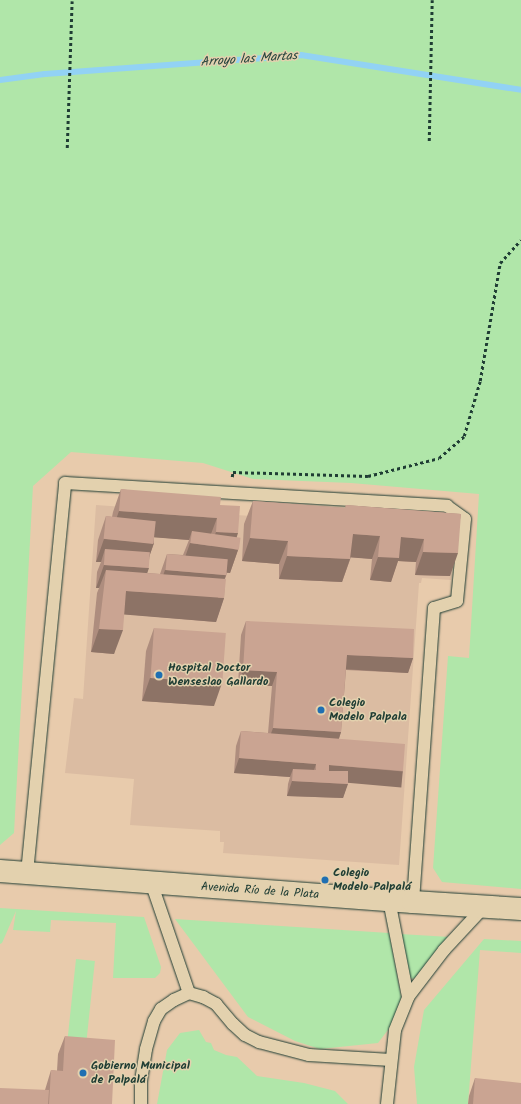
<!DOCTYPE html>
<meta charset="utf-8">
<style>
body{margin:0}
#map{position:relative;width:521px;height:1104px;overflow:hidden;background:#e8cbac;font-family:Kalam,sans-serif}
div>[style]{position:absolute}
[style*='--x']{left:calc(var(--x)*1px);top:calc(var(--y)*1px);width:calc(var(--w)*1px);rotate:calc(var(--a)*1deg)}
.built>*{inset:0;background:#dbbca2}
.green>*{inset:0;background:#b0e6a9;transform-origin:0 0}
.stream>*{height:6px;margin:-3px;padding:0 3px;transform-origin:3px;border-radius:3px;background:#92d2f4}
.path>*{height:2.5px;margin-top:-1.25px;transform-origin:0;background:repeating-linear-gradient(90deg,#1f3d34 0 3px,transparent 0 6px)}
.roads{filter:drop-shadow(0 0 1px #1f3d34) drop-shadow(0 0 1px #1f3d34)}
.service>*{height:12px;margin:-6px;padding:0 6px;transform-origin:6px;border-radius:6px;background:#e3d1ae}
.secondary>*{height:22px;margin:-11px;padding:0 11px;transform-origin:11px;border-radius:11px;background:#e3d1ae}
.wall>*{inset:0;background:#ae8d7e}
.shaded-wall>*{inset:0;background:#8d7366;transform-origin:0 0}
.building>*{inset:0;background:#caa492;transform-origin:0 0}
.dots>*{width:11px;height:11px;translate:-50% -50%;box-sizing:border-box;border:2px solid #e3d1ae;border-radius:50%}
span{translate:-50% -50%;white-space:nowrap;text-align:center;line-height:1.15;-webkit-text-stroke:3px #e3d1ae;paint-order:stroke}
.poi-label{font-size:12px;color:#1f3d34;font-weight:700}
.left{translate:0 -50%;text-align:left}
.street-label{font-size:12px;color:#1f3d34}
.water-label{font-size:13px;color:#25443e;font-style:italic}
</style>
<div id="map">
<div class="built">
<i style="clip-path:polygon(96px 505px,251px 516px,454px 555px,451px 580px,422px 578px,421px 583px,419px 583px,399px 865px,223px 853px,224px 842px,220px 842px,220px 831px,130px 825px,134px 779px,65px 773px,74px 698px,83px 699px)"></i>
</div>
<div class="green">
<i style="clip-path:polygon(0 0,521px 0,521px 889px,442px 882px,433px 868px,448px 656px,469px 658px,479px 494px,351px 483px,253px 479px,203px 463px,108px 455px,71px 452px,33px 486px,14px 833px,0 845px)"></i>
<i style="clip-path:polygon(0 908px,144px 917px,161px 967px,160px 973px,155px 978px,113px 978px,116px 923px,51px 920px,50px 932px,13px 930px,16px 911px,2px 943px,0 944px)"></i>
<i style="clip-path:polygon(175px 919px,389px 933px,401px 997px,397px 1018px,378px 1043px,320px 1049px,295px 1041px,248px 1017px)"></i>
<i style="clip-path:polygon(400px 934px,450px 937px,417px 978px,409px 979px)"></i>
<i style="clip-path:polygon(484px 939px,521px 941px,521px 953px,480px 950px,468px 1104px,417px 1104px,414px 1067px,424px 1010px)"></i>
<i style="left:76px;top:959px;width:19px;height:96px;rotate:6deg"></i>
<i style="clip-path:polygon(199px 1030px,206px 1042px,211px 1043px,214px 1050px,226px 1055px,237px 1057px,257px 1076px,304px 1083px,335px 1091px,348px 1104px,157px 1104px,167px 1050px,180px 1033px)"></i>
</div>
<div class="stream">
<i style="--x:0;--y:80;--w:45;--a:-7.6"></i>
<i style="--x:45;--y:74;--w:257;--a:-4.2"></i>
<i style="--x:301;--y:55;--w:223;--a:9"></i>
</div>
<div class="path">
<i style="--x:429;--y:141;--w:141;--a:-88.8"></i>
<i style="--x:67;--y:148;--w:147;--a:-88.1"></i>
<i style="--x:232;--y:477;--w:5;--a:-79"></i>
<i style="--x:233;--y:472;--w:135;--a:1.7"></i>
<i style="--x:368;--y:476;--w:73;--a:-14.2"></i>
<i style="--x:439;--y:458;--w:33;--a:-41"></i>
<i style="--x:464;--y:436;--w:57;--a:-73.8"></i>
<i style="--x:480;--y:381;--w:120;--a:-80.4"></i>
<i style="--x:500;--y:263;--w:31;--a:-48"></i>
</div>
<div class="roads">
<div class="service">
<i style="--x:27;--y:873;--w:392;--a:-84.4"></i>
<i style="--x:65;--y:483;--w:383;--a:3.4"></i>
<i style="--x:447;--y:506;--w:22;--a:36"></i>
<i style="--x:465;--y:519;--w:82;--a:95.6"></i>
<i style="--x:457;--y:601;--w:24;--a:163"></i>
<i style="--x:434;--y:608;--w:295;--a:94.1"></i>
<i style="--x:151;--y:882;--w:117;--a:71.1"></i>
<i style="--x:389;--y:900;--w:99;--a:78.9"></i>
<i style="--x:141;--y:1104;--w:23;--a:-90"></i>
<i style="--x:141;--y:1081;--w:32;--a:-81"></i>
<i style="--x:146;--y:1049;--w:29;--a:-74"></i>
<i style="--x:154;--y:1021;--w:14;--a:-60"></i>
<i style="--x:161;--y:1009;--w:16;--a:-35"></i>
<i style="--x:174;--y:1000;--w:17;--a:-25"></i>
<i style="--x:189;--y:993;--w:15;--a:16"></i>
<i style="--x:203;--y:997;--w:15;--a:28"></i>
<i style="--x:216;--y:1004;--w:26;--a:50"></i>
<i style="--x:233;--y:1024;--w:16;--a:43"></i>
<i style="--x:245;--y:1035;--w:16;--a:27"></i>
<i style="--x:259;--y:1042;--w:52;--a:14.6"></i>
<i style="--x:309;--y:1055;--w:82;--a:3.5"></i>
<i style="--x:387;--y:1104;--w:74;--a:-83.8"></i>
<i style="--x:395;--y:1030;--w:35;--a:-68"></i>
<i style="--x:408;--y:997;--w:59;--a:-52.5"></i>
<i style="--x:444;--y:950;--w:59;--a:-47.1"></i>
</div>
<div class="secondary">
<i style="--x:0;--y:871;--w:414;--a:4.3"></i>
<i style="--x:413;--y:902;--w:108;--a:3.7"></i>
</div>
</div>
<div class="wall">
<i style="clip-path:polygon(evenodd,121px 489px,220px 505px,237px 538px,238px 550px,230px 573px,227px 573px,225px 579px,224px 598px,216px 622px,124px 614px,114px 654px,91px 652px,97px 593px,99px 588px,96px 588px,97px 572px,101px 562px,96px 562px,98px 540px,106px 516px,112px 517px,113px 512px,121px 489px,154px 537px,189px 540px,183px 555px,167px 554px,160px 574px,147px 573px,150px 554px,154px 543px,154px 537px)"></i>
<i style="clip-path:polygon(253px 501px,345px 508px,346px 505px,461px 514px,450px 576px,415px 575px,416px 562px,398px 561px,391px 582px,370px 580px,372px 559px,351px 557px,342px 582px,279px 579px,279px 564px,242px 561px,244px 524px)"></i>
<i style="clip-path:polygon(246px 621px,413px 658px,408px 673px,346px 670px,341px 732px,339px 739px,403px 771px,398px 786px,348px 782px,343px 798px,287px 796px,288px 784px,290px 777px,234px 773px,236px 746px,241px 731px,268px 733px,272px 686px,238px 684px,241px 635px)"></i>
<i style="clip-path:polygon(154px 628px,214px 706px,142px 701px,146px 651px)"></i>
<i style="clip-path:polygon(65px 1036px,112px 1104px,0 1104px,45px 1090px,51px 1070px,57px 1071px,58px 1054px)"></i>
<i style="clip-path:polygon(475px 1078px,521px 1104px,468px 1104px,469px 1096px)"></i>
</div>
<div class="shaded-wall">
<i style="clip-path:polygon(119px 511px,217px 518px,208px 542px,192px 531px,189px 540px,111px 534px)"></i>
<i style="clip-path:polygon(216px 532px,238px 533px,233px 549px,238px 550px,230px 573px,182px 566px,190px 543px,211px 546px)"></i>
<i style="clip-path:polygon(353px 534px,380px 536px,372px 559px,345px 557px)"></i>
<i style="clip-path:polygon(401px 537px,424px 539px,416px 562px,398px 561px,391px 582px,370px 580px,378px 557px)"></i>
<i style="clip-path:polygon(250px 538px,288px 541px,279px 564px,242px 561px)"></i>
<i style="clip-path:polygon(104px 539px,154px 543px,146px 566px,105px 549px,101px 562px,96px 562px)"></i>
<i style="clip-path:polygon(423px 552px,458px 553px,450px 576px,415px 575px)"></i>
<i style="clip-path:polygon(287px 556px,350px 559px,342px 582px,279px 579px)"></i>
<i style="clip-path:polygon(104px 565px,149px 568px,141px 591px,106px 570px,99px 588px,96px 588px)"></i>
<i style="clip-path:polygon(165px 570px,226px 575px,218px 598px,224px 598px,216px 622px,118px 614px,126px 591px,157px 593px)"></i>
<i style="clip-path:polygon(99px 629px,123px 630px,114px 654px,91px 652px)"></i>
<i style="clip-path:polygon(347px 655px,413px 658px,408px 673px,342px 669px)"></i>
<i style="clip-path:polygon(243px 670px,277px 672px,272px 686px,238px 684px)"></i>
<i style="clip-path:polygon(150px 678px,222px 683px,214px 706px,142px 701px)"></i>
<i style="clip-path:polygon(273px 728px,341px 732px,336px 747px,268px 742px)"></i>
<i style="clip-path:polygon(239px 758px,316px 764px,311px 779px,293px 769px,290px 777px,234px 773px)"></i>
<i style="left:329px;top:765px;width:74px;height:16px;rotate:5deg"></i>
<i style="clip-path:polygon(292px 781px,348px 784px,343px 798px,287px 796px)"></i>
</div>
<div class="building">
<i style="clip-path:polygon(121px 489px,221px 497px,220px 505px,240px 506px,238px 533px,216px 532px,217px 518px,119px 511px)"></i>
<i style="clip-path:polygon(253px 501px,345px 508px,346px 505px,461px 514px,458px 553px,423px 552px,424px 539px,401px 537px,399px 558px,378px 557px,380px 536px,353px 534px,350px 559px,287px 556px,288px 541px,250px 538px)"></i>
<i style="left:106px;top:516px;width:50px;height:23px;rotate:6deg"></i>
<i style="left:192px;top:531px;width:49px;height:12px;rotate:8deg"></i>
<i style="left:105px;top:549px;width:45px;height:16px;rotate:4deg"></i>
<i style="left:167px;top:554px;width:61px;height:16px;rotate:5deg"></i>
<i style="clip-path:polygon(106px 570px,226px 579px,224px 598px,126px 591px,123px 630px,99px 629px)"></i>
<i style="clip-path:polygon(246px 621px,414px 629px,413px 658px,347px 655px,341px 732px,273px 728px,277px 672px,243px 670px)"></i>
<i style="left:154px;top:628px;width:72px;height:50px;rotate:4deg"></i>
<i style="clip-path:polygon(241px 731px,405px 744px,403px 771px,329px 765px,329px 771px,348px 771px,348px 784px,292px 781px,293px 769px,316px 770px,316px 764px,239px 758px)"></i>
<i style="clip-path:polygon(65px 1036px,115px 1040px,112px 1104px,49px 1104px,51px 1070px,63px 1071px)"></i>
<i style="clip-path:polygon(475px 1078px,521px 1083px,521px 1104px,473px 1104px)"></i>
<i style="clip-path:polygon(0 1088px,49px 1090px,48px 1104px,0 1104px)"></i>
</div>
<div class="dots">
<i style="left:159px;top:675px;background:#1f6fb2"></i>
<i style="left:321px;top:710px;background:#1f6fb2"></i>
<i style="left:325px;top:880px;background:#1f6fb2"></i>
<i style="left:83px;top:1073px;background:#1f6fb2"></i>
</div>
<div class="poi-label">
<span class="left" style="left:168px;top:675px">Hospital Doctor<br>Wenseslao Gallardo</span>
<span class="left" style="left:329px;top:710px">Colegio<br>Modelo Palpala</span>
<span class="left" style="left:333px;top:880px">Colegio<br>Modelo Palpalá</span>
<span class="left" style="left:91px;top:1073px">Gobierno Municipal<br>de Palpalá</span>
</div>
<div class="street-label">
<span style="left:260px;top:891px;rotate:4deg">Avenida Río de la Plata</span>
</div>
<div class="water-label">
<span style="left:249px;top:60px;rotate:-4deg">Arroyo las Martas</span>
</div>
</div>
